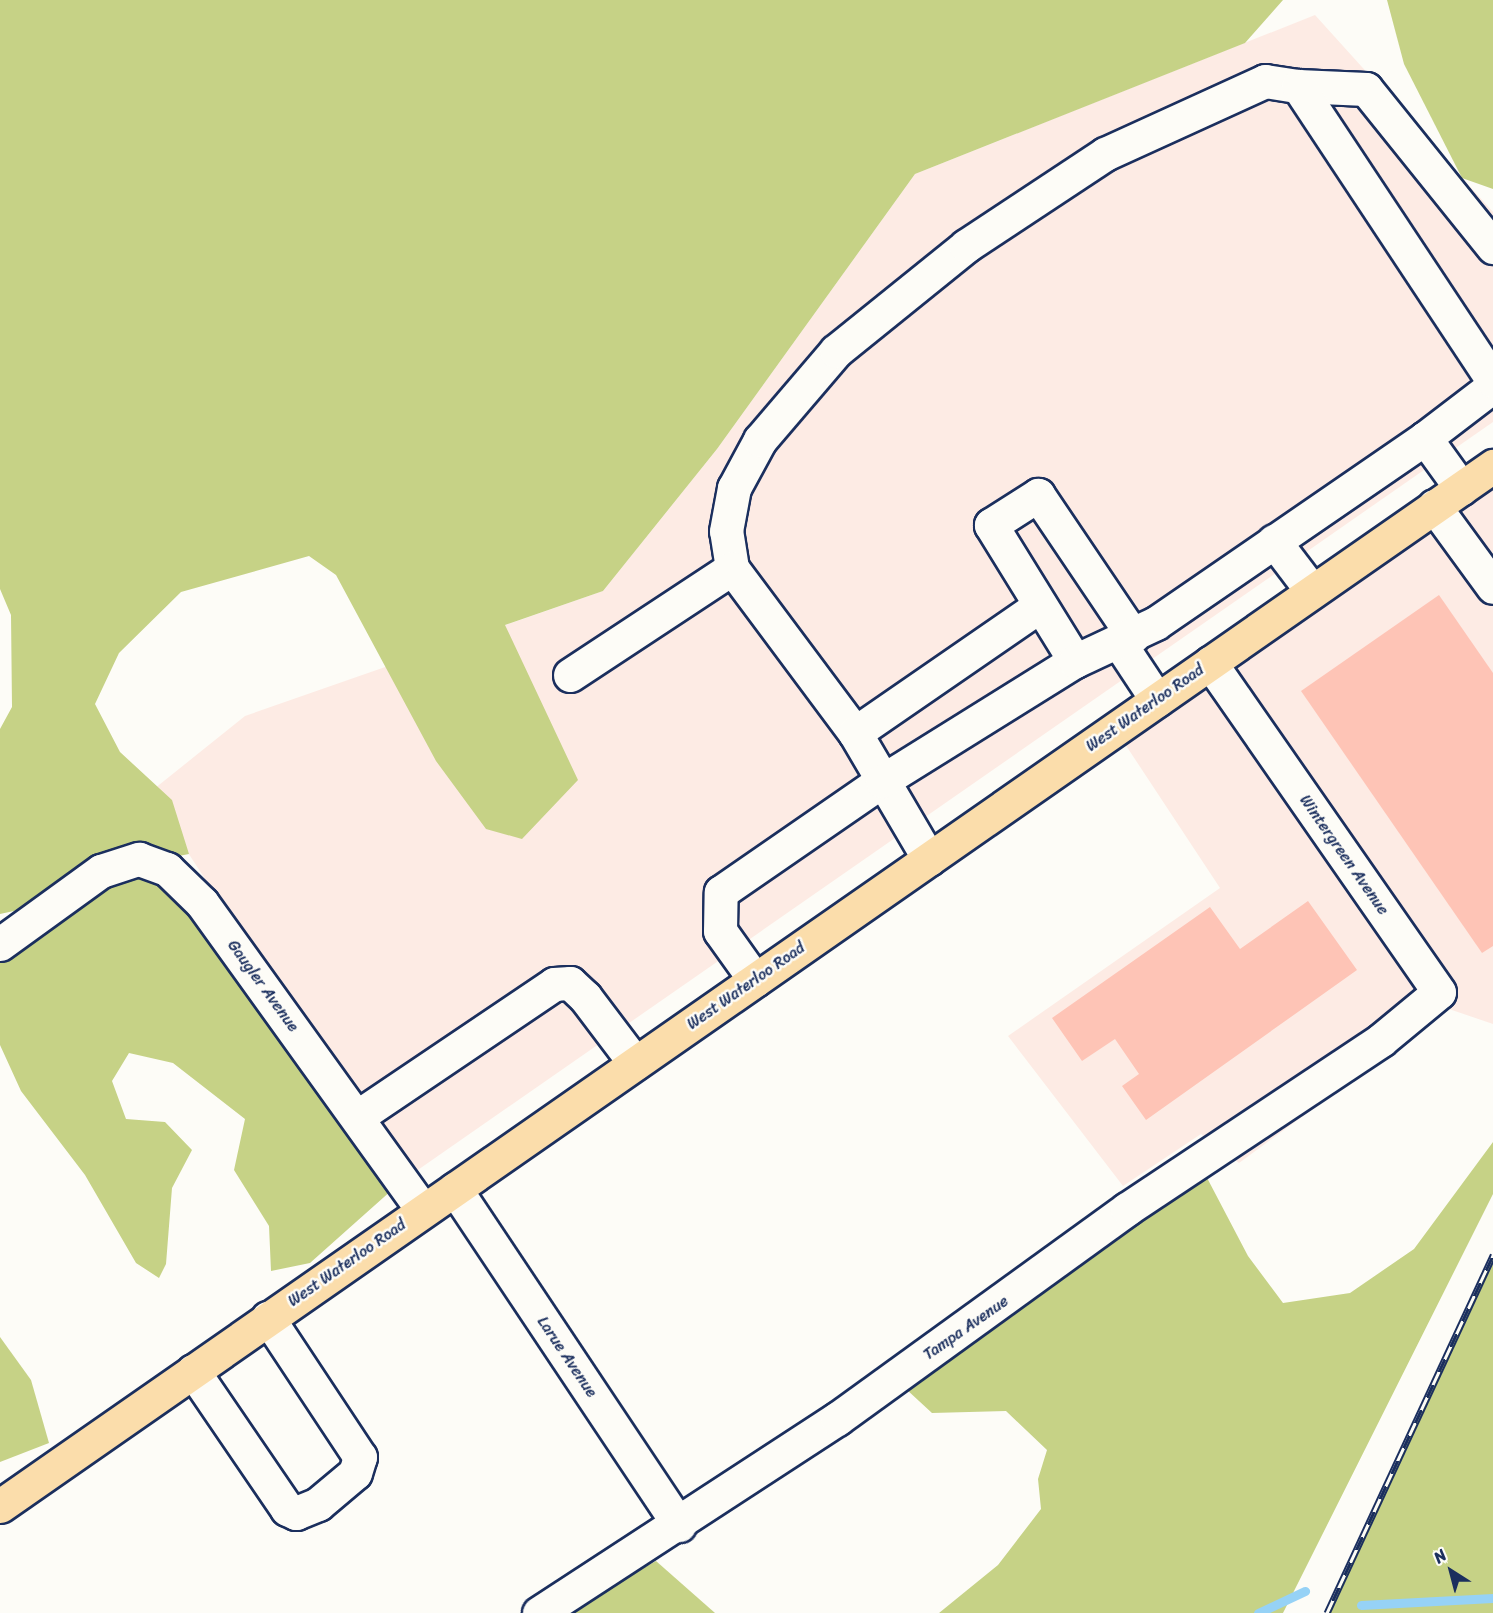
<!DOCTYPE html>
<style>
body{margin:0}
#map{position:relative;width:1493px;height:1613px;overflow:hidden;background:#fdfcf7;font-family:Sriracha,sans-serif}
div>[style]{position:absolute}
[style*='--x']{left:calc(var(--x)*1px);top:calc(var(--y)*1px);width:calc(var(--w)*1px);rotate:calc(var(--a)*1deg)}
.built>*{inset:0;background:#fdebe4}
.green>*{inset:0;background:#c6d286}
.stream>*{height:9px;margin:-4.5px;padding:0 4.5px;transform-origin:4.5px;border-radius:4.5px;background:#96d2f6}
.building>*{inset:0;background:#fec4b6}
.roads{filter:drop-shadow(2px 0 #1b2f5e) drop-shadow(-2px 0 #1b2f5e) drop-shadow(0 2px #1b2f5e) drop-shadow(0 -2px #1b2f5e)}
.minor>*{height:33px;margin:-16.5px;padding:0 16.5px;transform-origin:16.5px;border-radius:16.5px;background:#fdfcf7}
.major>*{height:33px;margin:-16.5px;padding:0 16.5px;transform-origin:16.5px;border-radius:16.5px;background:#fbddab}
.rail>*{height:7px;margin-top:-3.5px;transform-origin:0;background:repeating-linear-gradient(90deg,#fdfcf7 0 14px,#1b2f5e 0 28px);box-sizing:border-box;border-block:2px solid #1b2f5e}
span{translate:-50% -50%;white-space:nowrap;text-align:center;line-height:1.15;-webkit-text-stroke:5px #fdfcf7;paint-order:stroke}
.street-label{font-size:16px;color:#1b2f5e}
.north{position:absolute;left:1421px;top:1541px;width:60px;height:60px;-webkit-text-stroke:4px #fdfcf7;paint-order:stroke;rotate:324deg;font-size:16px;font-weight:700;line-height:24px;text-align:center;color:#1b2f5e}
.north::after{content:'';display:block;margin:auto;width:21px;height:27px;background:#1b2f5e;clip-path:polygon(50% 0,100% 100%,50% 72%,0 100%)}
</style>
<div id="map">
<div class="built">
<div style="clip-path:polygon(1315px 15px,1493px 212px,1493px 422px,402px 1181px,149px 793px,245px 716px,603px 591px,717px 449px,915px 174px)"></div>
<div style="clip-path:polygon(1493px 485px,1493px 1024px,1449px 1009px,1239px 1163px,1201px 1134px,1123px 1186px,1008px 1036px,1220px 888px,1123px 741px)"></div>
</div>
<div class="green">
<div style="clip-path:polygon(0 0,1283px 0,1245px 43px,915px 174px,717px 449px,603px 591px,505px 625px,578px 780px,522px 839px,486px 829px,436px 761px,336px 575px,309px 556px,181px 592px,119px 653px,95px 704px,120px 752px,172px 800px,189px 854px,153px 861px,402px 1181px,310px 1263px,271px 1271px,269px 1226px,234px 1170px,245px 1119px,173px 1063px,129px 1053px,112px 1081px,126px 1119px,165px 1122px,192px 1150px,172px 1188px,166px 1264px,159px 1278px,136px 1263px,85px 1175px,21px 1091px,0 1045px,0 950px,55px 902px,0 914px,0 729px,12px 707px,11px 615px,0 589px)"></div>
<div style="clip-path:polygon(1387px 0,1493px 0,1493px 189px,1462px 178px,1404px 64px)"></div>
<div style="clip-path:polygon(1493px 1142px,1493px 1194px,1283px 1613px,939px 1613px,998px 1565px,1041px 1509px,1038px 1479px,1047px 1450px,1006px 1411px,932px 1413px,906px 1389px,1205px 1174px,1248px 1256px,1283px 1303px,1350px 1293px,1414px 1249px)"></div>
<div style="clip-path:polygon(1493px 1255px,1493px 1613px,1327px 1613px)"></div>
<div style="clip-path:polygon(0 1337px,31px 1380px,49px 1443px,0 1462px)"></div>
<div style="clip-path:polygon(656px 1561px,715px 1613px,563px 1613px)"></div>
</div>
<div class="stream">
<div style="--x:1361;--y:1605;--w:132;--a:-3"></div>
<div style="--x:1258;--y:1613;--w:52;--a:-25.1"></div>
</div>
<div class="building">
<div style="clip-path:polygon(1439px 595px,1493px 673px,1493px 946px,1482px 953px,1301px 691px)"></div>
<div style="clip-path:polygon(1308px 901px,1357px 970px,1146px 1120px,1122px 1086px,1139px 1074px,1115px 1039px,1082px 1061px,1052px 1018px,1210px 907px,1240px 949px)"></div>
</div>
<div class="roads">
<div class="minor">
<div style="--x:1298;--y:86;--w:68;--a:2.5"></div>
<div style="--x:1366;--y:89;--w:203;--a:51.2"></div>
<div style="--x:1425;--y:438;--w:86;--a:-37.4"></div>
<div style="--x:1434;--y:506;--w:100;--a:53.9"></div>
<div style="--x:1274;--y:541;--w:63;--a:52.8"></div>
<div style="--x:732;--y:568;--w:37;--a:-99"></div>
<div style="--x:726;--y:531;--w:44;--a:-79.5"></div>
<div style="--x:734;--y:488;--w:55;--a:-61.6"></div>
<div style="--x:760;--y:440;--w:117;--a:-49.5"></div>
<div style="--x:836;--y:351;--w:167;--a:-38.9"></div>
<div style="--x:966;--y:246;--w:167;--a:-33.5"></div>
<div style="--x:1105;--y:154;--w:176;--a:-24.5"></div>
<div style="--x:1265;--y:81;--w:33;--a:9"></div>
<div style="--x:1298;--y:86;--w:354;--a:56.5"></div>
<div style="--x:1120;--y:644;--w:67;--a:56.5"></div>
<div style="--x:1075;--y:661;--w:160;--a:-121.7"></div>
<div style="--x:991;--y:525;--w:56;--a:-32.6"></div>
<div style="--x:1038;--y:495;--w:170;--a:56"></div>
<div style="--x:570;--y:675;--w:194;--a:-33.4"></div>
<div style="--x:732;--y:568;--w:206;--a:53.3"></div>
<div style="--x:929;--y:859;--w:146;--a:-120.4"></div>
<div style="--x:855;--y:733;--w:224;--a:-34.6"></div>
<div style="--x:0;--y:944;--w:125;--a:-35.9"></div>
<div style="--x:101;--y:871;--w:40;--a:-18"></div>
<div style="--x:139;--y:859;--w:30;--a:20"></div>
<div style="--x:167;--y:869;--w:49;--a:44.2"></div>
<div style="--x:202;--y:903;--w:378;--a:54.3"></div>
<div style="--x:755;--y:980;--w:60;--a:-125.5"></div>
<div style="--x:720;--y:931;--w:39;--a:-89"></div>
<div style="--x:721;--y:892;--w:196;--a:-34.6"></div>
<div style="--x:882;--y:781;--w:227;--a:-31.9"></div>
<div style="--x:1075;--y:661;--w:89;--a:-25.1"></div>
<div style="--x:1156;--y:623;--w:326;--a:-34.5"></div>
<div style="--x:1425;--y:438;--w:62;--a:54.2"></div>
<div style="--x:357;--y:1117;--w:238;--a:-34"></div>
<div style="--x:554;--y:984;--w:16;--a:-4"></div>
<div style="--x:570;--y:983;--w:21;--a:43"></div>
<div style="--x:585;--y:997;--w:83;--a:52.9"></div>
<div style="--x:455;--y:1189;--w:404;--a:56.3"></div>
<div style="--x:193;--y:1371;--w:167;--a:55.7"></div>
<div style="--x:287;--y:1509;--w:10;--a:24"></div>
<div style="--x:296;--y:1513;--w:24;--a:-22"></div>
<div style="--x:318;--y:1504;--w:48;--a:-40"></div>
<div style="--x:355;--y:1473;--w:17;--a:-73"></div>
<div style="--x:360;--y:1457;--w:167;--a:-123.5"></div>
<div style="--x:539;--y:1613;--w:356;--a:-33.1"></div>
<div style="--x:837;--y:1419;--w:358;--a:-35.9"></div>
<div style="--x:1127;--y:1209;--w:305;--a:-33.6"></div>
<div style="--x:1381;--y:1040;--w:75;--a:-39.6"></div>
<div style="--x:1439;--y:992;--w:401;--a:-124.8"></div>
</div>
<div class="major">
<div style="--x:0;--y:1506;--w:1820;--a:-34.86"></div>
</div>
</div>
<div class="rail">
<div style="--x:1327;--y:1613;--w:395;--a:-65.1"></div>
</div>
<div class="street-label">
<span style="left:1145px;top:708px;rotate:-35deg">West Waterloo Road</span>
<span style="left:1344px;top:855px;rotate:55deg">Wintergreen Avenue</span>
<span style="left:263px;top:986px;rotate:54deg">Gaugler Avenue</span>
<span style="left:746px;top:986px;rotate:-35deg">West Waterloo Road</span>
<span style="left:347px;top:1263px;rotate:-35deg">West Waterloo Road</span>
<span style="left:966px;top:1328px;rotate:-35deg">Tampa Avenue</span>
<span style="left:567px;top:1357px;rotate:56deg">Larue Avenue</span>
</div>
<div class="north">N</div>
</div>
